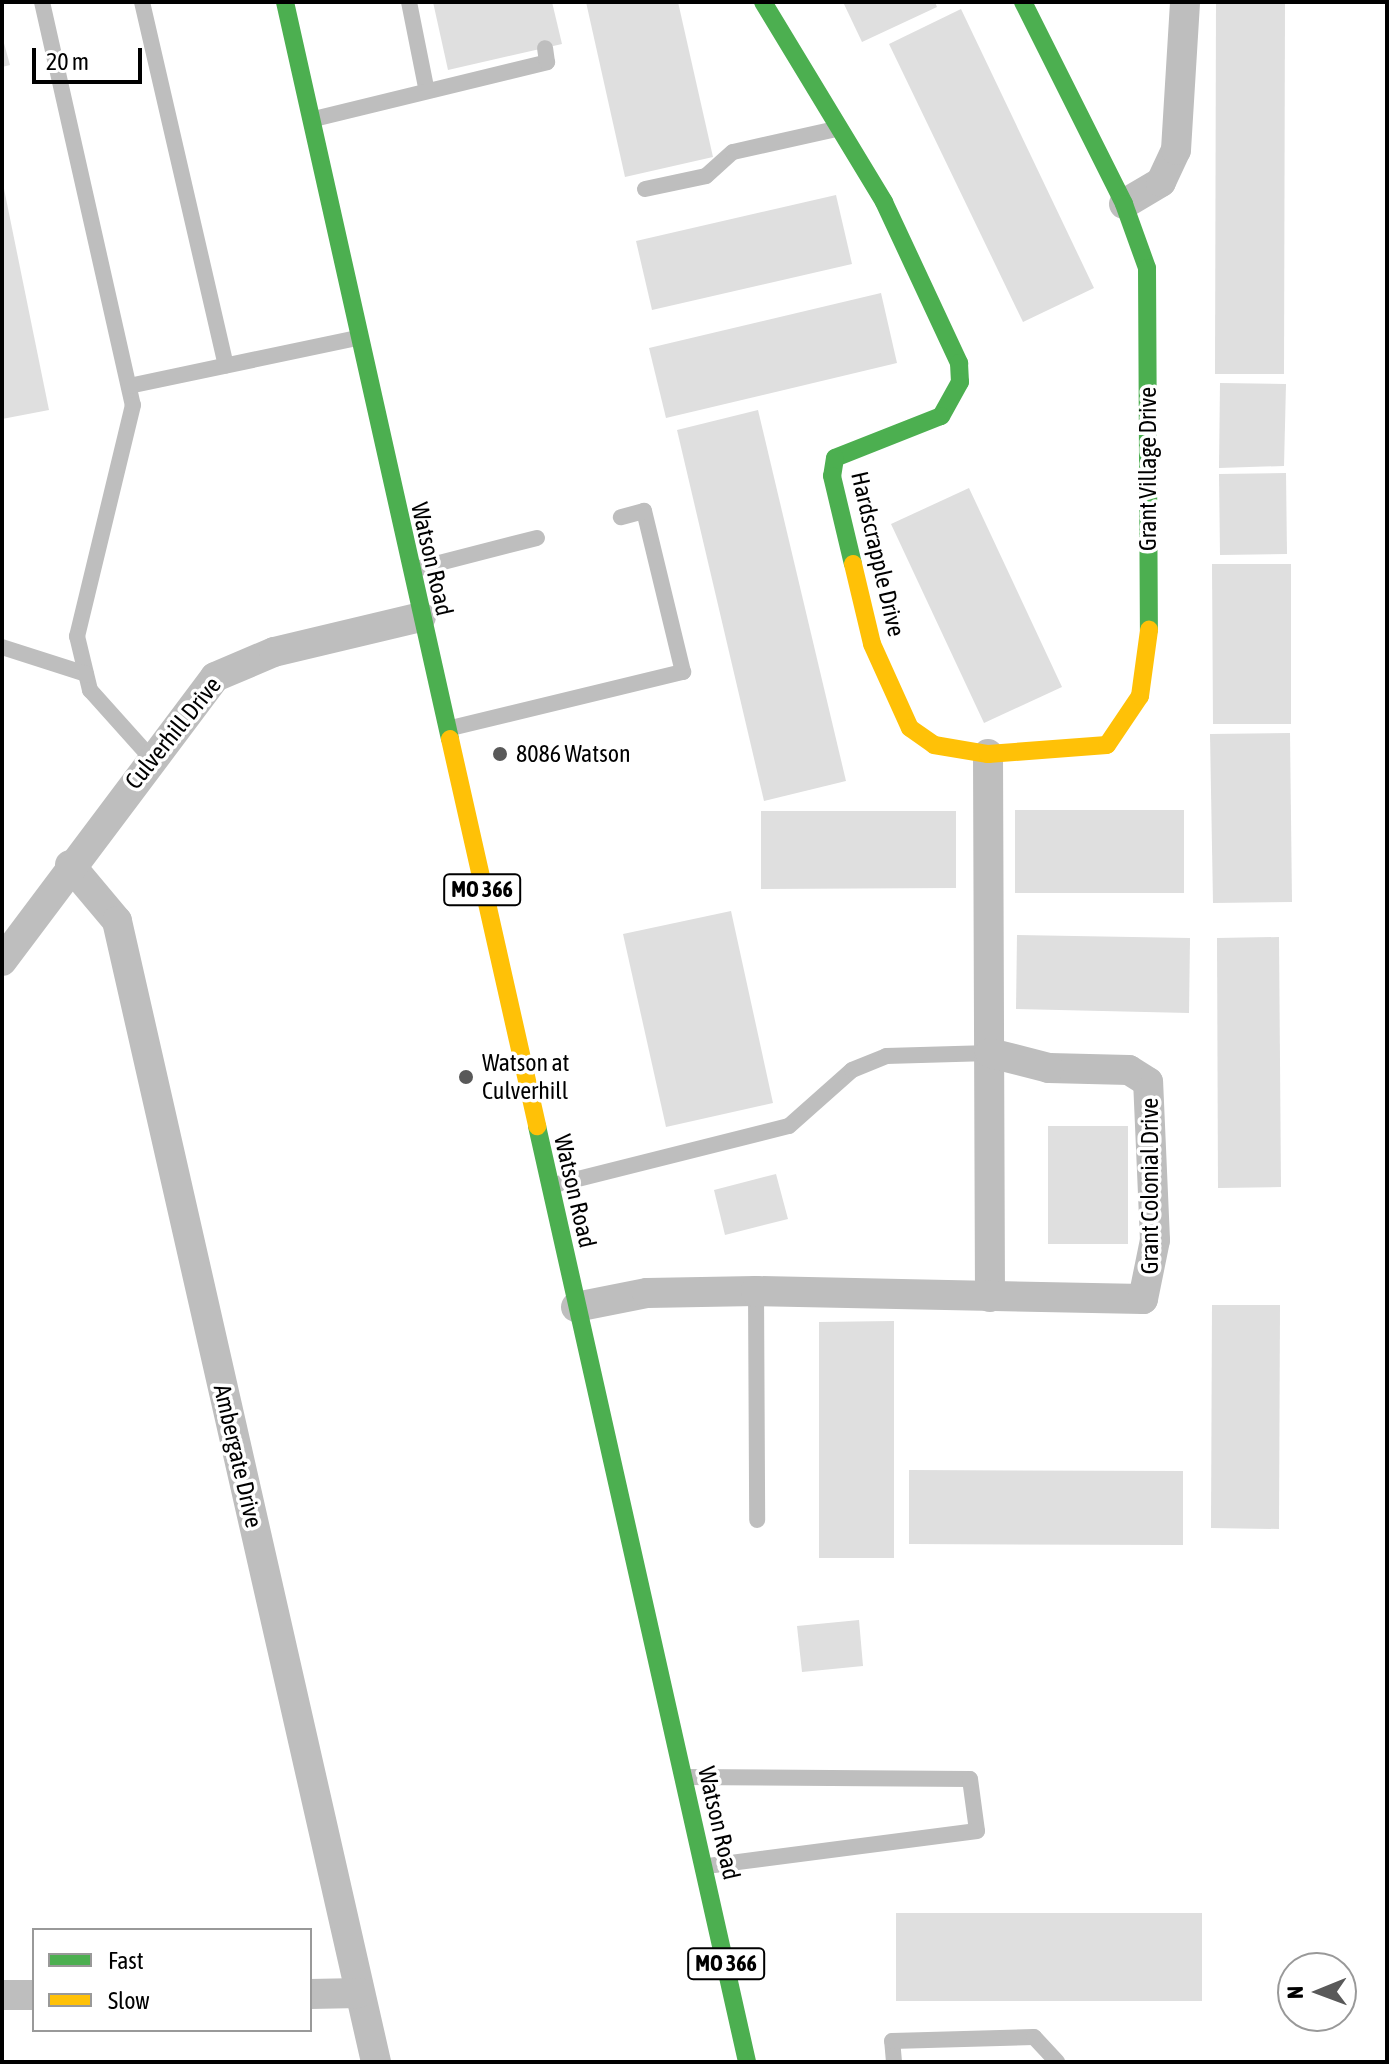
<!DOCTYPE html>
<style>
body{margin:0}
#map{position:relative;width:1389px;height:2064px;overflow:hidden;background:#fff;font-family:"Asap Condensed",sans-serif}
div>[style]{position:absolute}
[style*='--x']{left:calc(var(--x)*1px);top:calc(var(--y)*1px);width:calc(var(--w)*1px);rotate:calc(var(--a)*1deg)}
.building>*{inset:0;background:#dfdfdf}
.lane>*{height:16px;margin:-8px;padding:0 8px;transform-origin:8px;border-radius:8px;background:#bebebe}
.street>*{height:30px;margin:-15px;padding:0 15px;transform-origin:15px;border-radius:15px;background:#bebebe}
.fast>*{height:18px;margin:-9px;padding:0 9px;transform-origin:9px;border-radius:9px;background:#4caf50}
.slow>*{height:18px;margin:-9px;padding:0 9px;transform-origin:9px;border-radius:9px;background:#ffc107}
.dots>*{width:22px;height:22px;translate:-50% -50%;box-sizing:border-box;border:4px solid #fff;border-radius:50%}
span{translate:-50% -50%;white-space:nowrap;text-align:center;line-height:1.15;-webkit-text-stroke:7px #fff;paint-order:stroke}
.shield-label span{padding:2px 6px;background:#fff;border:2px solid;border-radius:6px;-webkit-text-stroke-width:0}
.shield-label{font-size:22px;color:#000;font-weight:700}
.street-label{font-size:24px;color:#000}
.poi-label{font-size:24px;color:#000}
.left{translate:0 -50%;text-align:left}
.frame{position:absolute;inset:0;border:4px solid #000;pointer-events:none}
.legend{position:absolute;left:32px;top:1928px;width:280px;height:104px;box-sizing:border-box;background:#fff;border:2px solid #999;margin:0;padding:10px 14px;list-style:none;font-size:24px;color:#000}
.legend li{display:flex;align-items:center;gap:16px;height:40px}
.legend b{width:40px;border:2px solid #999}
.north{position:absolute;left:1277px;top:1952px;width:80px;height:80px;box-sizing:border-box;background:#fff;border:2px solid #999;border-radius:50%;rotate:269deg;font-size:22px;font-weight:700;line-height:32px;text-align:center;color:#000}
.north::after{content:'';display:block;margin:auto;width:28px;height:36px;background:#595959;clip-path:polygon(50% 0,100% 100%,50% 72%,0 100%)}
.scale{position:absolute;left:32px;top:48px;width:110px;height:36px;box-sizing:border-box;border:4px solid #000;border-top:0;padding-left:10px;font-size:24px;line-height:28px;white-space:nowrap;color:#000;-webkit-text-stroke:6px #fff;paint-order:stroke}
</style>
<div id="map">
<div class="building">
<div style="clip-path:polygon(433px 2px,552px 2px,562px 44px,448px 70px)"></div>
<div style="clip-path:polygon(586px 2px,678px 2px,713px 157px,625px 177px)"></div>
<div style="clip-path:polygon(843px 2px,935px 2px,937px 7px,862px 42px)"></div>
<div style="clip-path:polygon(1216px 2px,1285px 2px,1284px 374px,1215px 374px)"></div>
<div style="clip-path:polygon(961px 9px,1094px 288px,1023px 322px,889px 44px)"></div>
<div style="clip-path:polygon(2px 36px,10px 65px,2px 67px)"></div>
<div style="clip-path:polygon(2px 179px,49px 410px,2px 419px)"></div>
<div style="clip-path:polygon(836px 195px,852px 264px,652px 310px,636px 241px)"></div>
<div style="clip-path:polygon(881px 293px,897px 363px,666px 418px,649px 348px)"></div>
<div style="clip-path:polygon(1220px 383px,1286px 384px,1284px 466px,1219px 468px)"></div>
<div style="clip-path:polygon(758px 410px,846px 781px,764px 801px,677px 430px)"></div>
<div style="clip-path:polygon(1286px 473px,1287px 554px,1220px 555px,1219px 474px)"></div>
<div style="clip-path:polygon(969px 488px,1062px 687px,984px 723px,891px 524px)"></div>
<div style="clip-path:polygon(1212px 564px,1291px 564px,1291px 724px,1213px 724px)"></div>
<div style="clip-path:polygon(1290px 733px,1292px 902px,1213px 903px,1210px 734px)"></div>
<div style="clip-path:polygon(1015px 810px,1184px 810px,1184px 893px,1015px 893px)"></div>
<div style="clip-path:polygon(761px 811px,956px 811px,956px 888px,761px 889px)"></div>
<div style="clip-path:polygon(731px 911px,773px 1103px,666px 1127px,623px 934px)"></div>
<div style="clip-path:polygon(1017px 935px,1190px 938px,1189px 1013px,1016px 1009px)"></div>
<div style="clip-path:polygon(1279px 937px,1281px 1187px,1218px 1188px,1217px 938px)"></div>
<div style="clip-path:polygon(1048px 1126px,1128px 1126px,1128px 1244px,1048px 1244px)"></div>
<div style="clip-path:polygon(776px 1174px,788px 1219px,725px 1235px,714px 1190px)"></div>
<div style="clip-path:polygon(1212px 1305px,1280px 1305px,1279px 1529px,1211px 1528px)"></div>
<div style="clip-path:polygon(894px 1321px,894px 1558px,819px 1558px,819px 1322px)"></div>
<div style="clip-path:polygon(909px 1470px,1183px 1471px,1183px 1545px,909px 1544px)"></div>
<div style="clip-path:polygon(859px 1620px,863px 1666px,802px 1672px,797px 1626px)"></div>
<div style="clip-path:polygon(896px 1913px,1202px 1913px,1202px 2001px,896px 2001px)"></div>
</div>
<div class="lane">
<div style="--x:42;--y:2;--w:413;--a:77.3"></div>
<div style="--x:133;--y:405;--w:238;--a:103.6"></div>
<div style="--x:77;--y:636;--w:56;--a:76.5"></div>
<div style="--x:90;--y:690;--w:93;--a:48.1"></div>
<div style="--x:142;--y:2;--w:373;--a:77"></div>
<div style="--x:409;--y:2;--w:87;--a:78.7"></div>
<div style="--x:314;--y:119;--w:240;--a:-13.7"></div>
<div style="--x:547;--y:62;--w:14;--a:-98"></div>
<div style="--x:645;--y:189;--w:62;--a:-12"></div>
<div style="--x:706;--y:176;--w:36;--a:-42"></div>
<div style="--x:733;--y:152;--w:106;--a:-12.6"></div>
<div style="--x:129;--y:386;--w:233;--a:-11.9"></div>
<div style="--x:412;--y:570;--w:129;--a:-14.4"></div>
<div style="--x:2;--y:647;--w:88;--a:17.8"></div>
<div style="--x:451;--y:728;--w:239;--a:-13.6"></div>
<div style="--x:683;--y:672;--w:166;--a:-103.6"></div>
<div style="--x:644;--y:511;--w:24;--a:165"></div>
<div style="--x:550;--y:1186;--w:246;--a:-14.1"></div>
<div style="--x:789;--y:1126;--w:84;--a:-41.6"></div>
<div style="--x:852;--y:1070;--w:37;--a:-22"></div>
<div style="--x:886;--y:1056;--w:104;--a:-1.7"></div>
<div style="--x:756;--y:1291;--w:229;--a:89.7"></div>
<div style="--x:683;--y:1777;--w:287;--a:0.4"></div>
<div style="--x:970;--y:1779;--w:52;--a:82.3"></div>
<div style="--x:977;--y:1831;--w:273;--a:172.6"></div>
<div style="--x:894;--y:2062;--w:21;--a:-95"></div>
<div style="--x:892;--y:2041;--w:142;--a:-1.6"></div>
<div style="--x:1034;--y:2037;--w:34;--a:47"></div>
</div>
<div class="street">
<div style="--x:1124;--y:204;--w:43;--a:-30.7"></div>
<div style="--x:1161;--y:182;--w:35;--a:-65"></div>
<div style="--x:1176;--y:150;--w:148;--a:-86.5"></div>
<div style="--x:988;--y:754;--w:543;--a:89.79"></div>
<div style="--x:70;--y:865;--w:73;--a:50"></div>
<div style="--x:117;--y:921;--w:1170;--a:77.21"></div>
<div style="--x:2;--y:961;--w:355;--a:-53.1"></div>
<div style="--x:215;--y:677;--w:64;--a:-23"></div>
<div style="--x:274;--y:652;--w:151;--a:-13.4"></div>
<div style="--x:576;--y:1307;--w:72;--a:-11.2"></div>
<div style="--x:647;--y:1293;--w:109;--a:-1.1"></div>
<div style="--x:756;--y:1291;--w:387;--a:1.2"></div>
<div style="--x:1143;--y:1299;--w:60;--a:-78.5"></div>
<div style="--x:1155;--y:1240;--w:158;--a:-92.5"></div>
<div style="--x:1148;--y:1082;--w:22;--a:-148"></div>
<div style="--x:1129;--y:1070;--w:80;--a:-178.6"></div>
<div style="--x:1049;--y:1068;--w:61;--a:-165.7"></div>
<div style="--x:310;--y:1994;--w:49;--a:-1.2"></div>
<div style="--x:2;--y:1995;--w:32;--a:0"></div>
</div>
<div class="fast">
<div style="--x:285;--y:2;--w:755;--a:77.38"></div>
<div style="--x:763;--y:2;--w:234;--a:58.8"></div>
<div style="--x:884;--y:202;--w:178;--a:65"></div>
<div style="--x:959;--y:363;--w:19;--a:87"></div>
<div style="--x:960;--y:382;--w:39;--a:119"></div>
<div style="--x:941;--y:416;--w:114;--a:158.4"></div>
<div style="--x:835;--y:458;--w:18;--a:99"></div>
<div style="--x:832;--y:476;--w:90;--a:76.6"></div>
<div style="--x:1023;--y:2;--w:226;--a:63.4"></div>
<div style="--x:1124;--y:204;--w:68;--a:70.2"></div>
<div style="--x:1147;--y:268;--w:362;--a:89.7"></div>
<div style="--x:537;--y:1126;--w:959;--a:77.35"></div>
</div>
<div class="slow">
<div style="--x:853;--y:564;--w:82;--a:76.6"></div>
<div style="--x:872;--y:644;--w:92;--a:65.7"></div>
<div style="--x:910;--y:728;--w:29;--a:35"></div>
<div style="--x:934;--y:745;--w:55;--a:9.5"></div>
<div style="--x:988;--y:754;--w:119;--a:-4.3"></div>
<div style="--x:1107;--y:745;--w:59;--a:-56"></div>
<div style="--x:1140;--y:696;--w:67;--a:-82.2"></div>
<div style="--x:450;--y:739;--w:397;--a:77.3"></div>
</div>
<div class="dots">
<div style="left:500px;top:754px;background:#595959"></div>
<div style="left:466px;top:1077px;background:#595959"></div>
</div>
<div class="shield-label">
<span style="left:482px;top:890px">MO 366</span>
<span style="left:726px;top:1964px">MO 366</span>
</div>
<div class="street-label">
<span style="left:1148px;top:469px;rotate:-90deg">Grant Village Drive</span>
<span style="left:878px;top:554px;rotate:77deg">Hardscrapple Drive</span>
<span style="left:432px;top:559px;rotate:77deg">Watson Road</span>
<span style="left:173px;top:733px;rotate:-51deg">Culverhill Drive</span>
<span style="left:1150px;top:1186px;rotate:-90deg">Grant Colonial Drive</span>
<span style="left:575px;top:1191px;rotate:77deg">Watson Road</span>
<span style="left:238px;top:1456px;rotate:77deg">Ambergate Drive</span>
<span style="left:719px;top:1823px;rotate:77deg">Watson Road</span>
</div>
<div class="poi-label">
<span class="left" style="left:516px;top:754px">8086 Watson</span>
<span class="left" style="left:482px;top:1077px">Watson at<br>Culverhill</span>
</div>
<div class="frame"></div>
<ul class="legend">
<li><b style="height:10px;background:#4caf50"></b>Fast</li>
<li><b style="height:10px;background:#ffc107"></b>Slow</li>
</ul>
<div class="north">N</div>
<div class="scale">20 m</div>
</div>
